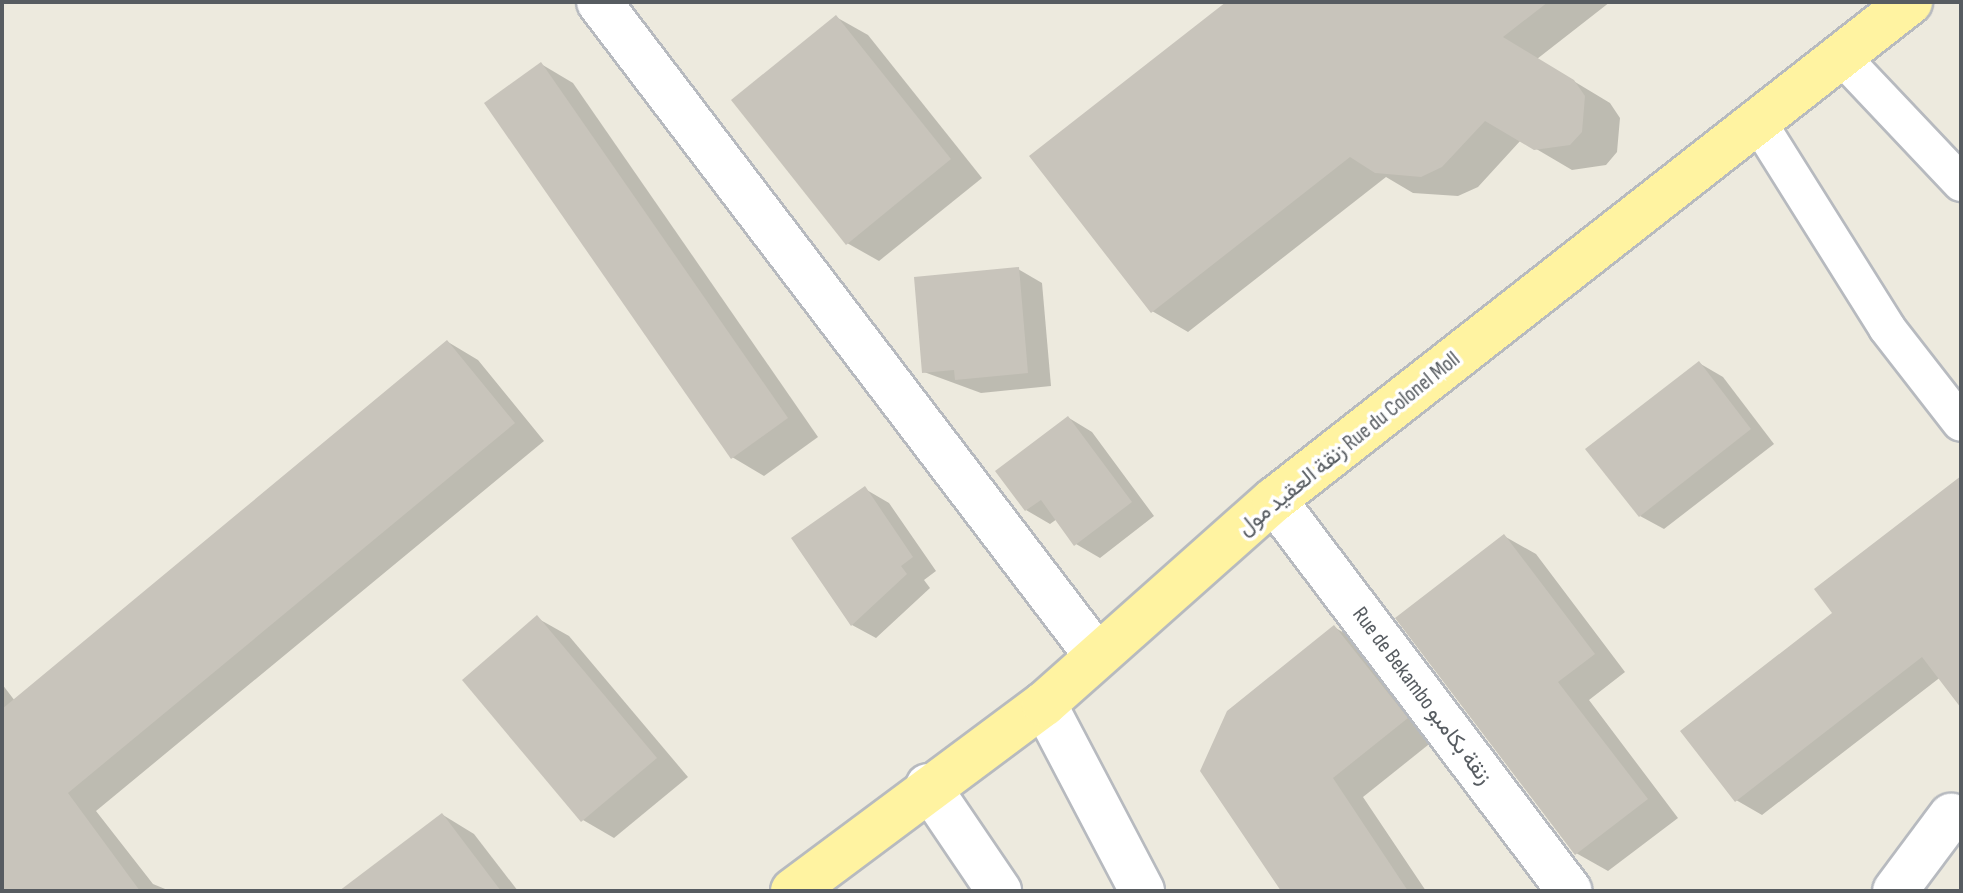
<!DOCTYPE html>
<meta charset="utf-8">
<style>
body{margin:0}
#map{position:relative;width:1963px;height:893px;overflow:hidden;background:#edeade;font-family:"Sofia Sans Condensed",Vazirmatn,sans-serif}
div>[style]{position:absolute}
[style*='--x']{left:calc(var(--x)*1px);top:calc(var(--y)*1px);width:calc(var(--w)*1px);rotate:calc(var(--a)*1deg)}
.shadow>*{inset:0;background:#0003}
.building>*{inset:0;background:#c8c4bb}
.roads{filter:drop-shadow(2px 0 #b7babf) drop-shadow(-2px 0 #b7babf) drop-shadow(0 2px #b7babf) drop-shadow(0 -2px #b7babf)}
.lane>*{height:36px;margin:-18px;padding:0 18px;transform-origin:18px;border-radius:18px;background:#fff}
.street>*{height:44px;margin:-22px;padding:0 22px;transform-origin:22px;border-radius:22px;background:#fff}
.secondary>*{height:44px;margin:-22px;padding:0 22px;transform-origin:22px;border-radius:22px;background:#fff}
.primary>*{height:44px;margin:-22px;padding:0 22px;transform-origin:22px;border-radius:22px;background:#fff3a1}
span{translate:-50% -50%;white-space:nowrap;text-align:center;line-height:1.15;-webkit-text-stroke:7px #fff;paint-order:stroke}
.street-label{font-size:22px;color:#575c61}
.frame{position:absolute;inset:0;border:4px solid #575c61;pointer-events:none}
</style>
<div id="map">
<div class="shadow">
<div style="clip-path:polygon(1229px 2px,1610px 2px,1537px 59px,1610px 103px,1620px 118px,1617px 152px,1606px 165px,1572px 170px,1521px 140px,1478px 187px,1458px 196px,1413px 193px,1386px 177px,1188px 332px,1152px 311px)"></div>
<div style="clip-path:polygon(836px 17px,868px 35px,982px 178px,879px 261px,847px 243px)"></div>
<div style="clip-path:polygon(541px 64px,573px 83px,818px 437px,764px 476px,732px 457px)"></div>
<div style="clip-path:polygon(1018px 269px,1042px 283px,1051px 386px,981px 393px,924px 372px)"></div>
<div style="clip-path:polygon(448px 342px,478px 360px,544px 441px,96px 811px,153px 884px,170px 891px,2px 891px,2px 684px,15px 701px)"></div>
<div style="clip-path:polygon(1699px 363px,1723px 377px,1774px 444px,1664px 529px,1640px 516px)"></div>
<div style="clip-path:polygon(1069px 418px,1092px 432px,1154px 516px,1100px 558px,1076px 544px,1057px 519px,1050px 524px,1026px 510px)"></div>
<div style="clip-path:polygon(1961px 477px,1961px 687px,1942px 676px,1762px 815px,1736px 800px,1835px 613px)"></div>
<div style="clip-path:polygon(865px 489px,889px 503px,936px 571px,924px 580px,930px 588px,876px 638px,852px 625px)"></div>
<div style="clip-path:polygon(1504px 536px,1536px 554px,1625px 672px,1589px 700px,1678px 818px,1608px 871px,1576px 853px)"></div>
<div style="clip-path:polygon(537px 618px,569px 636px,688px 777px,614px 838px,583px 820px)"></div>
<div style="clip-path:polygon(1334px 627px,1366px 646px,1438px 737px,1363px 797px,1426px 891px,1284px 891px)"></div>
<div style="clip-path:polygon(443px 815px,474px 834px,518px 891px,343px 891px)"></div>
</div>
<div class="building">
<div style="clip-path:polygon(1226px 2px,1548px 2px,1503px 37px,1574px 80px,1585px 96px,1582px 132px,1570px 145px,1534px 150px,1485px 121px,1442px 167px,1421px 177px,1375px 173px,1350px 157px,1151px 313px,1029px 156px)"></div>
<div style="clip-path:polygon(836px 15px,951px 159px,846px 245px,731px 100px)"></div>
<div style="clip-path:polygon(541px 62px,788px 418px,731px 459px,484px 103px)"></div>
<div style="clip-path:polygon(1019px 267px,1028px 373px,955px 380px,954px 370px,922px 373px,914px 277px)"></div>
<div style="clip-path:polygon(447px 340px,515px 423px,68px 793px,140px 891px,2px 891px,2px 709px)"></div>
<div style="clip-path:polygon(1699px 361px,1751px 429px,1639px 517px,1585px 449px)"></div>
<div style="clip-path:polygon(1068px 416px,1132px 502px,1074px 546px,1041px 500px,1025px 511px,995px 471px)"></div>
<div style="clip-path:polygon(1961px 476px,1961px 708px,1922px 657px,1735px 802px,1680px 731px,1832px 613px,1814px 589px)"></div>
<div style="clip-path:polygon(865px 486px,913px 557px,901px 566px,907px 574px,851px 626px,791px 538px)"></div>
<div style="clip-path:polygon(1504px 534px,1595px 654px,1558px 682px,1648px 799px,1575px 855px,1395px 618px)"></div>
<div style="clip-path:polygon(537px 615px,657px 758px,581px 822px,462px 680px)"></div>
<div style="clip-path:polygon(1334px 625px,1408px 718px,1333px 778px,1408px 891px,1281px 891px,1200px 771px,1227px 711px)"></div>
<div style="clip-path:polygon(442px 813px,501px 891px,339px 891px)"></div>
</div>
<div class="roads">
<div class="lane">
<div style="--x:1841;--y:56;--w:175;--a:46.6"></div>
<div style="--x:1758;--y:122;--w:243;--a:57.9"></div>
<div style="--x:1887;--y:328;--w:120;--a:52.1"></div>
</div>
<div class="street">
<div style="--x:599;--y:2;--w:822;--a:52.71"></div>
<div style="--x:1274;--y:500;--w:490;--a:52.9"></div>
<div style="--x:1895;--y:891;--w:94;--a:-53.3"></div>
</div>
<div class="secondary">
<div style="--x:1044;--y:704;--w:211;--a:62.3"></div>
<div style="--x:928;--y:786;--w:127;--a:55.9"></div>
</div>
<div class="primary">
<div style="--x:793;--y:891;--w:313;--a:-36.7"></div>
<div style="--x:1044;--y:704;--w:307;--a:-41.6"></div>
<div style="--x:1274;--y:500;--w:808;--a:-38.06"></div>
</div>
</div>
<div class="street-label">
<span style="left:1349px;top:444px;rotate:-39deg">زنقة العقيد مول Rue du Colonel Moll</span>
<span style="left:1422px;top:696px;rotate:53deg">Rue de Bekambo زنقة بكامبو</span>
</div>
<div class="frame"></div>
</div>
